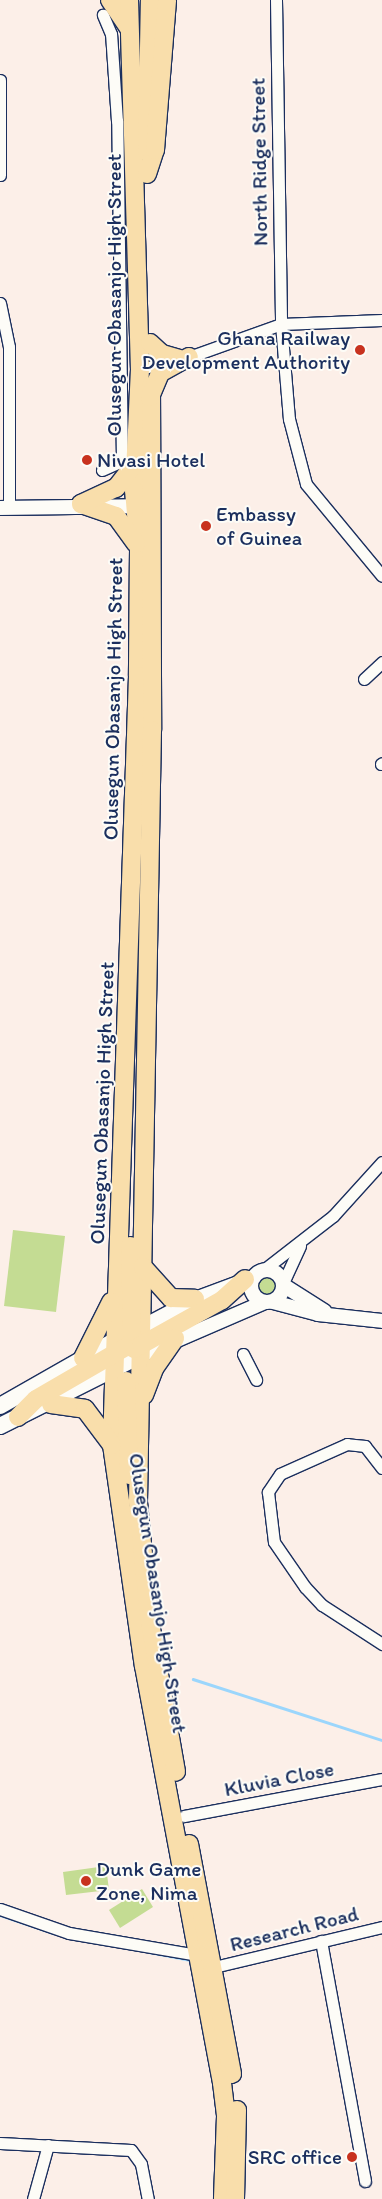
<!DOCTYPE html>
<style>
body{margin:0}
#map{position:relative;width:382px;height:2199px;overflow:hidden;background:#fcefe8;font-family:Itim,sans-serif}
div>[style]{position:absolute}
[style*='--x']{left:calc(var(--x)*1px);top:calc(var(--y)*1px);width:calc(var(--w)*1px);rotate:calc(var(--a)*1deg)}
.green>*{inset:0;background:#c4dc93}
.round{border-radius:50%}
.stream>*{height:2.5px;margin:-1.25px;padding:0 1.25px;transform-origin:1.25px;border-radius:1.25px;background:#9bd6fc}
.roads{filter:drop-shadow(1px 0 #1b2f5e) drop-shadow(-1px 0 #1b2f5e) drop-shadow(0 1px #1b2f5e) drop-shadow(0 -1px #1b2f5e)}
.minor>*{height:11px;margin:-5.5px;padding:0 5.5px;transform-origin:5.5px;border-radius:5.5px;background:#fdfcf7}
.tertiary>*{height:14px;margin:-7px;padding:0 7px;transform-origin:7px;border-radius:7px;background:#fdfcf7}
.tertiary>.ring{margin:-7px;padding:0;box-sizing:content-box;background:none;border:14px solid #fdfcf7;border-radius:50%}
.secondary>*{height:16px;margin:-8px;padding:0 8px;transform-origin:8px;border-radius:8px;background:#fdfcf7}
.primary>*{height:18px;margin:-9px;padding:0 9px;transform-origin:9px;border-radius:9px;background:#f9deab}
.dots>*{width:14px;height:14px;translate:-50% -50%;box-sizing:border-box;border:2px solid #fdfcf7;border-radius:50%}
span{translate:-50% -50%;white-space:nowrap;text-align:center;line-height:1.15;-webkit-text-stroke:4px #fdfcf7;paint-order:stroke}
.street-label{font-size:21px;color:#1b2f5e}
.poi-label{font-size:21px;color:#1b2f5e}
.right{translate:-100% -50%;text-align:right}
.left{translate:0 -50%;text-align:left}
</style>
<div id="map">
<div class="green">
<div style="clip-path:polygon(13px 1230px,65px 1236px,56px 1312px,4px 1306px)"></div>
<div class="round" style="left:255px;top:1274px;width:24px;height:24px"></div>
<div style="clip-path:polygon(106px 1866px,109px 1890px,66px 1895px,63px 1872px)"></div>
<div style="clip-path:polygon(142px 1889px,153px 1907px,120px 1928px,109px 1910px)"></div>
</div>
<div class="stream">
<div style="--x:193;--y:1679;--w:199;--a:17.9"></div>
<div style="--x:0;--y:1915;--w:56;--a:18.8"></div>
<div style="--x:149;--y:1952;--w:42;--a:11"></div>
</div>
<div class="roads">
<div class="minor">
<div style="--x:276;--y:0;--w:324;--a:89.1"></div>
<div style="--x:281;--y:324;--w:95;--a:85.2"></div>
<div style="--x:289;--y:419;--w:67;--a:75.3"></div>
<div style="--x:306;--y:484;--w:119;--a:50.4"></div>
<div style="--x:0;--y:80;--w:95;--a:90"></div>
<div style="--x:0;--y:303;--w:45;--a:78.4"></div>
<div style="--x:9;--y:347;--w:161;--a:90"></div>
<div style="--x:140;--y:369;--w:50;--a:-13.8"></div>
<div style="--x:189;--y:357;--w:98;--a:-19.7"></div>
<div style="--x:281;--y:324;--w:101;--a:-2.3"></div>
<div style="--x:102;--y:470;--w:22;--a:-24"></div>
<div style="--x:122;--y:461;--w:340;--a:-90.8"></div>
<div style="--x:117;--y:121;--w:87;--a:-93.9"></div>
<div style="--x:111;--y:34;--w:21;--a:-113"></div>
<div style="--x:364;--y:679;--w:25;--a:-43"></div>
<div style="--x:381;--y:764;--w:1;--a:-45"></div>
<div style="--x:262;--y:1271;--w:90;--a:-37.8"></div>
<div style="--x:333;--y:1216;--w:73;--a:-47.8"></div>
<div style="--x:283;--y:1283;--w:41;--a:-65.3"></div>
<div style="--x:243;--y:1354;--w:29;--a:63"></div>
<div style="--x:382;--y:1468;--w:28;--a:-128"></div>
<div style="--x:365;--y:1446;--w:18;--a:-174"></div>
<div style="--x:347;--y:1444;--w:73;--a:155.9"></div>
<div style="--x:280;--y:1474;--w:22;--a:124"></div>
<div style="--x:268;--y:1492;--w:50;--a:83.2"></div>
<div style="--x:274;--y:1542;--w:55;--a:55.4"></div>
<div style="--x:305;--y:1587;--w:25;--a:47"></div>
<div style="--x:322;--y:1605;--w:72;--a:33"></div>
<div style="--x:184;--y:1816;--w:201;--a:-10.6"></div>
<div style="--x:0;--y:1909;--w:73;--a:19.2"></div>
<div style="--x:69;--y:1933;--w:131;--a:9.7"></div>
<div style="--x:321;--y:1941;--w:244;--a:79.6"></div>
<div style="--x:214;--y:1967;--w:173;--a:-13.4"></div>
<div style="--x:0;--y:2143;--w:131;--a:3.1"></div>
<div style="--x:131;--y:2150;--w:17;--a:54"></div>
<div style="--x:141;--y:2164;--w:36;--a:79"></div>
<div style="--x:33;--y:2199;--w:56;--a:-74.5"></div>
</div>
<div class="tertiary">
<div style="--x:0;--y:508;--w:145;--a:-0.8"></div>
<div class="ring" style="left:251px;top:1270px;width:18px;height:18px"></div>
<div style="--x:283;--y:1285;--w:49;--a:32.4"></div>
<div style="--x:273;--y:1302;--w:47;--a:14.9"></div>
<div style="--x:318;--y:1314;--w:64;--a:6.2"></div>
<div style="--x:142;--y:1327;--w:60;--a:-27.8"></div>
<div style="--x:195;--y:1299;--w:63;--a:-20.4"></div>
<div style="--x:140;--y:1356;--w:136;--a:-23.4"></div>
</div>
<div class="secondary">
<div style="--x:0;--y:1406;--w:145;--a:-29.7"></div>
<div style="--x:0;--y:1426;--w:157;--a:-26.6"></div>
</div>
<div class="primary">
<div style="--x:110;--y:0;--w:34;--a:56"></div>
<div style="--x:129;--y:0;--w:369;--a:88.3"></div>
<div style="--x:140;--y:369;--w:121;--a:92.8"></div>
<div style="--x:134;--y:490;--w:59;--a:85.2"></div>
<div style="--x:139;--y:549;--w:127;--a:90.5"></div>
<div style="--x:138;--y:676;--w:769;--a:91.94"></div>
<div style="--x:112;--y:1445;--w:223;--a:81.8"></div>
<div style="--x:144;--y:1666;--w:424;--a:79.4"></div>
<div style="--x:222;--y:2083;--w:33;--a:83"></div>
<div style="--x:226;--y:2116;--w:83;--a:92.1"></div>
<div style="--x:147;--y:152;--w:152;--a:-88.9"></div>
<div style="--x:147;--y:174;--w:25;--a:-72"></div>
<div style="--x:155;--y:150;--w:150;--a:-85.4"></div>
<div style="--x:150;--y:343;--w:16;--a:43"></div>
<div style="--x:162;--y:354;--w:18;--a:16"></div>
<div style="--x:151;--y:386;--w:344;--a:89.8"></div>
<div style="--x:152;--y:730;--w:772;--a:91.04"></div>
<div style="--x:138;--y:1502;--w:116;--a:84.5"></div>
<div style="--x:149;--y:1617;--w:157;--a:80.1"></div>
<div style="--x:150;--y:397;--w:26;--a:-67"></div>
<div style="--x:160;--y:373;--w:33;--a:-29"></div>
<div style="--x:81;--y:504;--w:37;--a:19"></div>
<div style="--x:116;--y:516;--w:34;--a:54"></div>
<div style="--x:81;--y:504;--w:38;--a:-25"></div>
<div style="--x:116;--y:488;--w:33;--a:-52"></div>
<div style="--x:130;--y:1246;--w:91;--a:88.7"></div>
<div style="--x:143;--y:1267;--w:42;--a:47.9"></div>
<div style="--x:171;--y:1298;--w:24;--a:2"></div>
<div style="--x:134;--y:1349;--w:101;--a:-29.1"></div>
<div style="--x:222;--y:1300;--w:31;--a:-42"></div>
<div style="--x:83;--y:1358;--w:63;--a:-63.4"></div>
<div style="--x:126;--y:1381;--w:94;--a:88.2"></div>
<div style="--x:144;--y:1395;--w:30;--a:-69"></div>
<div style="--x:155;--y:1367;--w:35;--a:-55"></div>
<div style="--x:51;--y:1404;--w:34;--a:8"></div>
<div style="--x:85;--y:1409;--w:45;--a:53.1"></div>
<div style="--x:18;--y:1417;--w:25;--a:-45"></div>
<div style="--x:36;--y:1399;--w:102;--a:-30.1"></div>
<div style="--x:189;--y:1844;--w:234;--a:79.4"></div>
<div style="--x:235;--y:2199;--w:89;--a:-88.7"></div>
</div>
</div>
<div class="dots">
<div style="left:360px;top:350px;background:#c8321e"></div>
<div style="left:87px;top:460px;background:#c8321e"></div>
<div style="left:206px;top:526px;background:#c8321e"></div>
<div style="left:86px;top:1881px;background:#c8321e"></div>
<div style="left:352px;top:2157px;background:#c8321e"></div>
</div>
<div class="street-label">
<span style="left:259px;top:162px;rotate:-91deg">North Ridge Street</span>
<span style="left:114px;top:295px;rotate:-90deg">Olusegun Obasanjo High Street</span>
<span style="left:113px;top:699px;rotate:-89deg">Olusegun Obasanjo High Street</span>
<span style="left:102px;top:1103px;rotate:-88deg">Olusegun Obasanjo High Street</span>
<span style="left:158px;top:1593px;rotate:81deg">Olusegun Obasanjo High Street</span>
<span style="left:279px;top:1779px;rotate:-11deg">Kluvia Close</span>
<span style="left:294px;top:1929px;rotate:-14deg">Research Road</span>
</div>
<div class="poi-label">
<span class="right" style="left:350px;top:350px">Ghana Railway<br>Development Authority</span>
<span class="left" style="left:97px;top:460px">Nivasi Hotel</span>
<span class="left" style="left:216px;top:526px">Embassy<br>of Guinea</span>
<span class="left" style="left:96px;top:1881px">Dunk Game<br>Zone, Nima</span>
<span class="right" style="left:342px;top:2157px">SRC office</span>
</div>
</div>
